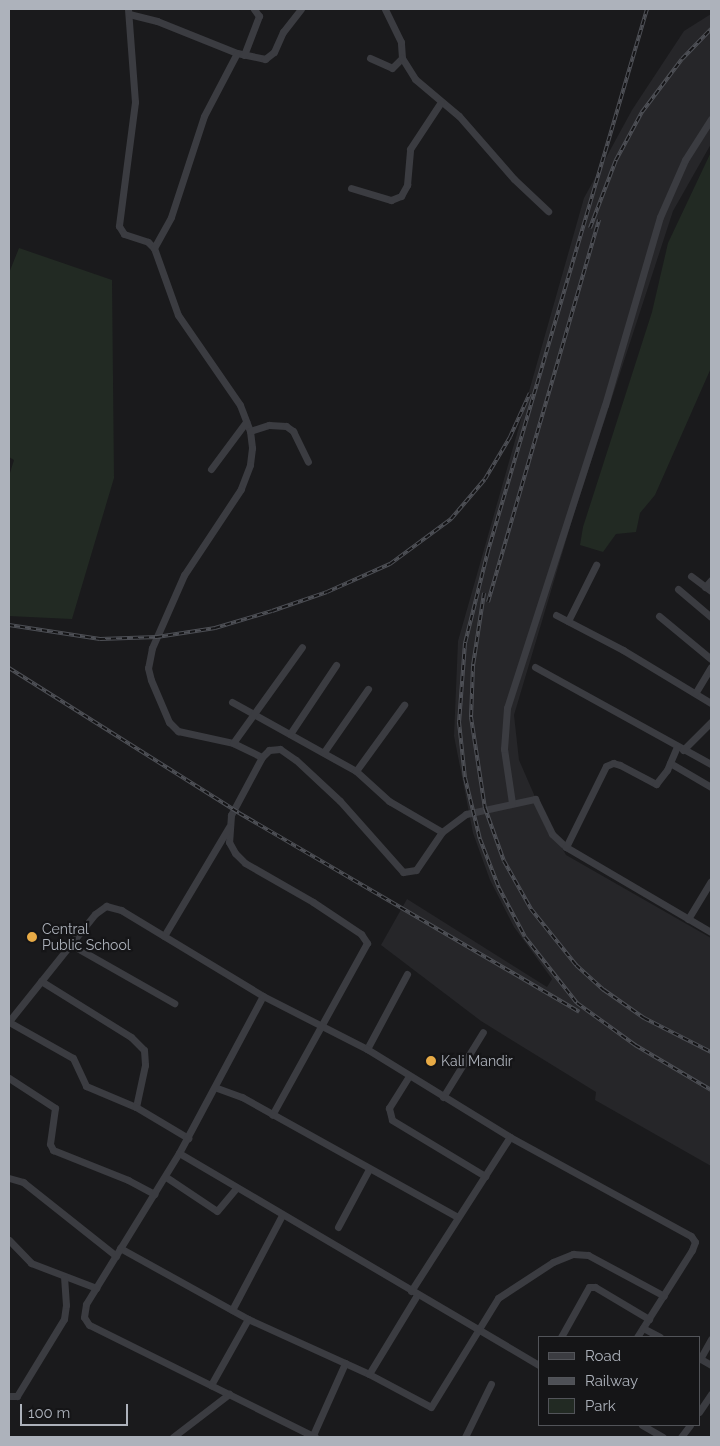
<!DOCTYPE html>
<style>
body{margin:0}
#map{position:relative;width:720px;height:1446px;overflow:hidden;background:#1a1a1c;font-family:Raleway,sans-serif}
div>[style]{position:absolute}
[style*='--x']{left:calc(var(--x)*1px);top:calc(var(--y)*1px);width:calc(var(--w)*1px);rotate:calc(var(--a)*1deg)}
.built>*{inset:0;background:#262629}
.green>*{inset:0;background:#222a23}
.street>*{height:7px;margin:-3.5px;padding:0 3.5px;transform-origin:3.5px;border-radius:3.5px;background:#3b3c41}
.rail>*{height:4px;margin-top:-2px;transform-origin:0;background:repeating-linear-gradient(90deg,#151517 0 5.5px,#4e5056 0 11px);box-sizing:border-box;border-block:1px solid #4e5056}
.dots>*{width:14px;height:14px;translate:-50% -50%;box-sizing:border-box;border:2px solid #151517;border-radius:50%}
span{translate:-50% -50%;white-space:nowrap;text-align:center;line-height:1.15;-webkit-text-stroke:4.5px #151517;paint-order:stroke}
.poi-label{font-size:14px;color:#adb2bb}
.left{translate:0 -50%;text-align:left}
.frame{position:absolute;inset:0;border:10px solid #adb2bb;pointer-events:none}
.legend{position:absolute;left:538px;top:1336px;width:162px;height:90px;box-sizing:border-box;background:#151517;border:1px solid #525459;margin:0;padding:6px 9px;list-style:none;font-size:15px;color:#adb2bb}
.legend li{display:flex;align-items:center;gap:10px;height:25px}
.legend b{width:25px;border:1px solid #525459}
.scale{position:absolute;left:20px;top:1404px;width:108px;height:22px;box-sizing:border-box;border:2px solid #adb2bb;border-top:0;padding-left:6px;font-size:15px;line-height:18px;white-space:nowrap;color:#adb2bb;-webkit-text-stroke:4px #151517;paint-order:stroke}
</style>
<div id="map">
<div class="built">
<div style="clip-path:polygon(711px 14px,711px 144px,673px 211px,573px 517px,514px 715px,519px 760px,539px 806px,566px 855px,711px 938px,711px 1166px,595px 1100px,596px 1092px,481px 1021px,381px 945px,407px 899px,547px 987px,552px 979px,514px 927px,490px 880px,473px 833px,454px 736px,458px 641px,584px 198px,632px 110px,684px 31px)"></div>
</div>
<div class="green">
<div style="clip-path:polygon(711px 152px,711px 368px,655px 495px,640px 513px,636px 532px,616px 534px,603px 552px,580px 545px,583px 527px,652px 312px,668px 243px)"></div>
<div style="clip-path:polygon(19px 248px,112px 280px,114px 478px,72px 619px,9px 616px,9px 476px,14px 460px,9px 457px,9px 273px)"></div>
</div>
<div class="street">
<div style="--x:128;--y:9;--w:93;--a:85.7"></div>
<div style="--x:135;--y:102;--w:125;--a:97.4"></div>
<div style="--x:119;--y:226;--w:9;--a:58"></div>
<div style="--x:124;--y:234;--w:25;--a:18"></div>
<div style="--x:148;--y:242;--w:8;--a:45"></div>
<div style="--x:154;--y:248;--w:71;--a:70.3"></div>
<div style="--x:178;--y:315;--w:109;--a:55.4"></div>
<div style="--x:240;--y:405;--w:28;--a:69"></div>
<div style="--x:250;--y:431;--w:17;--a:83"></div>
<div style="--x:252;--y:448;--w:17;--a:97"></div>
<div style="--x:250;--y:465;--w:26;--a:111"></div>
<div style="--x:241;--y:489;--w:103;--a:123.5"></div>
<div style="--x:184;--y:575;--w:80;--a:113.7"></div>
<div style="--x:152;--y:648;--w:20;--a:101"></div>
<div style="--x:148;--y:668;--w:12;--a:76"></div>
<div style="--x:151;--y:680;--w:46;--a:66.8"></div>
<div style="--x:169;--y:722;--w:13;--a:45"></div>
<div style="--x:178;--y:731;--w:56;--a:12.3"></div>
<div style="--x:233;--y:743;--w:32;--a:26"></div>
<div style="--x:262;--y:757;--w:66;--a:118.1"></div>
<div style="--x:231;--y:815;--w:27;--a:94"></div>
<div style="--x:229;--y:842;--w:13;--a:61"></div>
<div style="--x:235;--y:853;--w:14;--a:45"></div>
<div style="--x:245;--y:863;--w:78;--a:29.8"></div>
<div style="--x:313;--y:902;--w:58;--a:33.7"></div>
<div style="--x:361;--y:934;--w:11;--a:56"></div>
<div style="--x:367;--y:943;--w:196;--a:118.9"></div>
<div style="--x:129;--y:14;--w:29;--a:14"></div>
<div style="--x:157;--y:21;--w:86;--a:21.8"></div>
<div style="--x:237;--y:53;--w:29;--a:12"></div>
<div style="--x:265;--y:59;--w:11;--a:-38"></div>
<div style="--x:274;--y:52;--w:22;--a:-66"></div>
<div style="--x:283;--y:32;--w:29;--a:-52"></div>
<div style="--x:244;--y:55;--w:42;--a:-69"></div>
<div style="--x:259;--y:16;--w:9;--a:-126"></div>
<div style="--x:370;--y:58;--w:24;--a:24"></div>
<div style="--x:392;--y:68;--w:14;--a:-45"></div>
<div style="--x:402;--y:58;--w:16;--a:-94"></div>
<div style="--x:401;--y:42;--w:37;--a:-116"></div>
<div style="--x:402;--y:58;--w:25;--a:58"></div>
<div style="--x:415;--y:79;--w:57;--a:40.1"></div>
<div style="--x:459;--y:116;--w:84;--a:48.9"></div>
<div style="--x:514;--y:179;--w:47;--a:43.3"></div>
<div style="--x:351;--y:188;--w:42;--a:16.7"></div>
<div style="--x:391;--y:200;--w:11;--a:-22"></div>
<div style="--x:401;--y:196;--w:13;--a:-61"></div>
<div style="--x:407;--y:185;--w:36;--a:-85"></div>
<div style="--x:410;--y:149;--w:56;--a:-56.6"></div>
<div style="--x:154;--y:248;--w:35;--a:-61"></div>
<div style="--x:171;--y:217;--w:106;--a:-71.9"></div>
<div style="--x:204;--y:116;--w:71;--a:-62.4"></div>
<div style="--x:250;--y:431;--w:20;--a:-18"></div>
<div style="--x:269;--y:425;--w:17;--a:3"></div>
<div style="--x:286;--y:426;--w:9;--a:36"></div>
<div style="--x:293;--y:431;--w:34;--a:64"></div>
<div style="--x:211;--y:469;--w:59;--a:-53.3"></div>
<div style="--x:691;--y:576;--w:25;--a:37"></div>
<div style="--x:705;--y:587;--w:9;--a:-49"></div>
<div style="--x:678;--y:589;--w:43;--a:40.3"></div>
<div style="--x:556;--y:615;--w:76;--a:27.6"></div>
<div style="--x:623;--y:650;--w:103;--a:31.1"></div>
<div style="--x:659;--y:616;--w:67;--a:39.6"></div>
<div style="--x:568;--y:621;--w:63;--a:-63.4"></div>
<div style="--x:535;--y:667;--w:201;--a:28.9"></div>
<div style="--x:696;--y:692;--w:29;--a:-59"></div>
<div style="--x:232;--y:702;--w:142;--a:29.1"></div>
<div style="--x:356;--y:771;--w:45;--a:42.3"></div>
<div style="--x:389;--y:801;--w:61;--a:30.3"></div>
<div style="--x:290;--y:734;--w:83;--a:-56.3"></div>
<div style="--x:233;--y:743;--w:118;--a:-54.3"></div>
<div style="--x:683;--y:750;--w:40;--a:-45"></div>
<div style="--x:324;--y:752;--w:77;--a:-55.1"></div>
<div style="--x:262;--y:757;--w:10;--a:-45"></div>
<div style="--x:269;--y:750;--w:11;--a:-5"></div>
<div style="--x:280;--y:749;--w:19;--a:35"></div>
<div style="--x:296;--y:760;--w:60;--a:43"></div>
<div style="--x:340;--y:801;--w:95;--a:48.4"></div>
<div style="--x:403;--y:872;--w:13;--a:-9"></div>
<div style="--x:416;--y:870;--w:46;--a:-55.6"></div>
<div style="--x:442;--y:832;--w:30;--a:-37"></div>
<div style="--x:466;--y:814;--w:71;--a:-12.3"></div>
<div style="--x:535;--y:799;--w:39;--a:64"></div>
<div style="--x:552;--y:834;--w:19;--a:43"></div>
<div style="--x:566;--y:847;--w:168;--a:30.4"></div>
<div style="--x:670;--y:763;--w:48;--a:30.3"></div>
<div style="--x:356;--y:771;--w:82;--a:-54"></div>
<div style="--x:512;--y:803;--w:55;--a:-98.4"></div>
<div style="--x:504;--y:749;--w:41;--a:-85.8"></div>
<div style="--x:507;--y:708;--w:318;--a:-72.1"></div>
<div style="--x:605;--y:405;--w:196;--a:-73.7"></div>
<div style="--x:660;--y:217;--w:62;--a:-66.3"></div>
<div style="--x:685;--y:160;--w:49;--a:-57.6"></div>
<div style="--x:566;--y:847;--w:90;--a:-63.7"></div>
<div style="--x:606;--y:766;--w:8;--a:-23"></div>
<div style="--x:613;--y:763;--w:7;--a:16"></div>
<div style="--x:620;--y:765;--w:41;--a:27.8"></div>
<div style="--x:656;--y:784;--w:18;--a:-52"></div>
<div style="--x:667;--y:770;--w:26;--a:-67"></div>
<div style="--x:688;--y:919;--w:44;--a:-58.8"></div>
<div style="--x:164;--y:936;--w:127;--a:-59.2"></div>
<div style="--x:70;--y:944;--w:120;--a:29.6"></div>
<div style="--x:41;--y:981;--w:106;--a:31.9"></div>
<div style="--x:131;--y:1037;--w:18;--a:45"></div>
<div style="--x:144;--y:1050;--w:15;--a:86"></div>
<div style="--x:145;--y:1065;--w:43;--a:102.1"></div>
<div style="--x:10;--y:1020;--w:136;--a:-51.3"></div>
<div style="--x:95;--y:914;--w:14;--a:-36"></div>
<div style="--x:106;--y:906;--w:16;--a:15"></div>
<div style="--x:121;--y:910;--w:166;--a:31.2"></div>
<div style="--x:9;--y:1022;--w:73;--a:29.4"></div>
<div style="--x:73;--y:1058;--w:31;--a:65"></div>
<div style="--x:86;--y:1086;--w:54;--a:22.8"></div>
<div style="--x:136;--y:1107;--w:61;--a:30.8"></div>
<div style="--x:367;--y:1049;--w:85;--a:-61.9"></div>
<div style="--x:409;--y:1076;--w:38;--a:122"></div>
<div style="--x:389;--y:1108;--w:12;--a:76"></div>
<div style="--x:392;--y:1120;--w:109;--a:31.1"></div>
<div style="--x:9;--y:1078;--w:55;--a:33.1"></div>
<div style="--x:55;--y:1108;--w:36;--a:98"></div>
<div style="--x:50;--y:1144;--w:7;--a:63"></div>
<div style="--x:53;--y:1150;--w:81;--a:21.8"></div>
<div style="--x:128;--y:1180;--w:30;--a:28"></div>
<div style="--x:217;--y:1088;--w:27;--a:20"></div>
<div style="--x:242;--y:1097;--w:247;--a:29.1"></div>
<div style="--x:443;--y:1097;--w:76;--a:-58.4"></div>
<div style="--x:179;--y:1153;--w:178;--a:-61.9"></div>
<div style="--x:263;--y:996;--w:117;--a:27"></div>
<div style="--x:367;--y:1049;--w:168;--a:31.6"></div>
<div style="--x:510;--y:1137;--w:206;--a:28.7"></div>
<div style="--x:691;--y:1236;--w:7;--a:56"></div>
<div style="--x:695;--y:1242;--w:9;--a:111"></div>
<div style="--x:692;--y:1250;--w:103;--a:122.3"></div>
<div style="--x:166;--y:1177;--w:61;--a:33.7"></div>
<div style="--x:217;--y:1211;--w:30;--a:-50"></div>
<div style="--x:9;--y:1178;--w:15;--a:16"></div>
<div style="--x:23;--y:1182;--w:119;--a:38.5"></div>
<div style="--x:338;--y:1227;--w:66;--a:-61.9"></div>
<div style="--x:9;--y:1240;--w:32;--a:46"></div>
<div style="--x:31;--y:1263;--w:70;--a:21"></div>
<div style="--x:120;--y:1248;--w:146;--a:29"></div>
<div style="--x:248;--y:1319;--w:76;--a:119.3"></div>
<div style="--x:411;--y:1291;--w:183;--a:-57.3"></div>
<div style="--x:232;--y:1310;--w:107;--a:-62.2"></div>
<div style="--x:248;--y:1319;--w:133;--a:24.4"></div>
<div style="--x:369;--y:1374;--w:70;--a:28"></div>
<div style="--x:431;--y:1407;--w:128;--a:-58.4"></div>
<div style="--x:498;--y:1298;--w:66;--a:-33.2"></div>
<div style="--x:553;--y:1262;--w:22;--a:-22"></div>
<div style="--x:573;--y:1254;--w:15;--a:4"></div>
<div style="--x:588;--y:1255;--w:86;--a:28.3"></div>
<div style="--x:643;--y:1328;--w:19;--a:28"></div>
<div style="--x:561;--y:1337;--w:57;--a:-60.8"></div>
<div style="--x:589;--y:1287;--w:6;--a:0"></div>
<div style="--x:595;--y:1287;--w:63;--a:30.7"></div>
<div style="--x:699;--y:1358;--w:14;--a:30"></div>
<div style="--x:700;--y:1359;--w:23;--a:-61"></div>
<div style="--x:369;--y:1374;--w:92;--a:-58.7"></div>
<div style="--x:9;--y:1396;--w:8;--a:0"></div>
<div style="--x:17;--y:1396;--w:90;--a:-58.6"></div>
<div style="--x:64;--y:1319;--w:14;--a:-82"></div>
<div style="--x:66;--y:1305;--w:27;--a:-94"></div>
<div style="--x:699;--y:1412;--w:22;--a:-56"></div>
<div style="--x:642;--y:1425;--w:24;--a:30"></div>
<div style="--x:313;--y:1435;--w:79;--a:-66"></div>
<div style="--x:173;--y:1437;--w:71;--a:-37.5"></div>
<div style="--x:315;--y:1437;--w:252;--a:-153.6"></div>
<div style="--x:89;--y:1325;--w:9;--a:-122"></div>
<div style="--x:84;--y:1317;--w:13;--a:-81"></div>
<div style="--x:86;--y:1304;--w:177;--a:-58.4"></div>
<div style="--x:179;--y:1153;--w:418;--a:30.5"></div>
<div style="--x:465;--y:1437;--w:59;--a:-63.9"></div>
<div style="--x:681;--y:1437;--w:15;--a:-53"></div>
</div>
<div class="rail">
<div style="--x:647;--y:9;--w:565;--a:106.35"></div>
<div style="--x:488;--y:551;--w:95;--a:104"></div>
<div style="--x:465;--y:643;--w:79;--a:94.3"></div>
<div style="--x:459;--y:722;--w:56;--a:83.9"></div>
<div style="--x:465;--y:778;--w:63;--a:76.2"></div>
<div style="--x:480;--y:839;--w:53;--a:68.8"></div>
<div style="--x:499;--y:888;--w:55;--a:62"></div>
<div style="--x:525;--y:937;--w:84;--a:51.8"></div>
<div style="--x:577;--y:1003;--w:72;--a:35.9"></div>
<div style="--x:635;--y:1045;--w:88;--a:30.6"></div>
<div style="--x:590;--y:228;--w:73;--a:-69.1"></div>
<div style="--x:616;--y:160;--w:55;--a:-61.6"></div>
<div style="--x:642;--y:112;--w:66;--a:-53"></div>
<div style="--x:682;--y:59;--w:42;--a:-46"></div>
<div style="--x:484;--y:593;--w:74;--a:98.6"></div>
<div style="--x:473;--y:666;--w:51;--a:92.2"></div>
<div style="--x:471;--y:717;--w:92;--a:81.3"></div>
<div style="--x:485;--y:808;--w:56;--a:70.3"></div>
<div style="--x:504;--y:861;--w:55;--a:60.6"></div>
<div style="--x:531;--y:909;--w:72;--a:51.2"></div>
<div style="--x:576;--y:965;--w:38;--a:42"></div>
<div style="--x:604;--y:990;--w:49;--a:35"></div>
<div style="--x:644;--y:1018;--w:75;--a:26.9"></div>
<div style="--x:488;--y:602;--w:398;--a:-73.8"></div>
<div style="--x:9;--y:625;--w:92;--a:8.7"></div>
<div style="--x:100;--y:639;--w:57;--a:-2"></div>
<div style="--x:157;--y:637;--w:59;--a:-8.8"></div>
<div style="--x:215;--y:628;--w:59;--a:-16.6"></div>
<div style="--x:272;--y:611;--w:58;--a:-19.1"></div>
<div style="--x:327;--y:592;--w:69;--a:-24"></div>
<div style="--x:390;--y:564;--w:76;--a:-36.4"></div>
<div style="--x:451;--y:519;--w:52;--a:-49.6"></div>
<div style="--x:485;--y:479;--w:49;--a:-59.2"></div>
<div style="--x:510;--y:437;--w:48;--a:-65.6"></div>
<div style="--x:9;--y:668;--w:272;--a:32.2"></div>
<div style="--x:239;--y:813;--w:394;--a:30.3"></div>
</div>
<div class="dots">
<div style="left:32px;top:937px;background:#e8ab46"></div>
<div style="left:431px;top:1061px;background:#e8ab46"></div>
</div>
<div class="poi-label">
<span class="left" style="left:42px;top:937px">Central<br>Public School</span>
<span class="left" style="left:441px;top:1061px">Kali Mandir</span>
</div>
<div class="frame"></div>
<ul class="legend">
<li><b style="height:6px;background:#3b3c41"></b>Road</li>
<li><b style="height:6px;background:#4e5056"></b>Railway</li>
<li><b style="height:14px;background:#222a23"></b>Park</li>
</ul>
<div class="scale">100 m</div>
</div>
